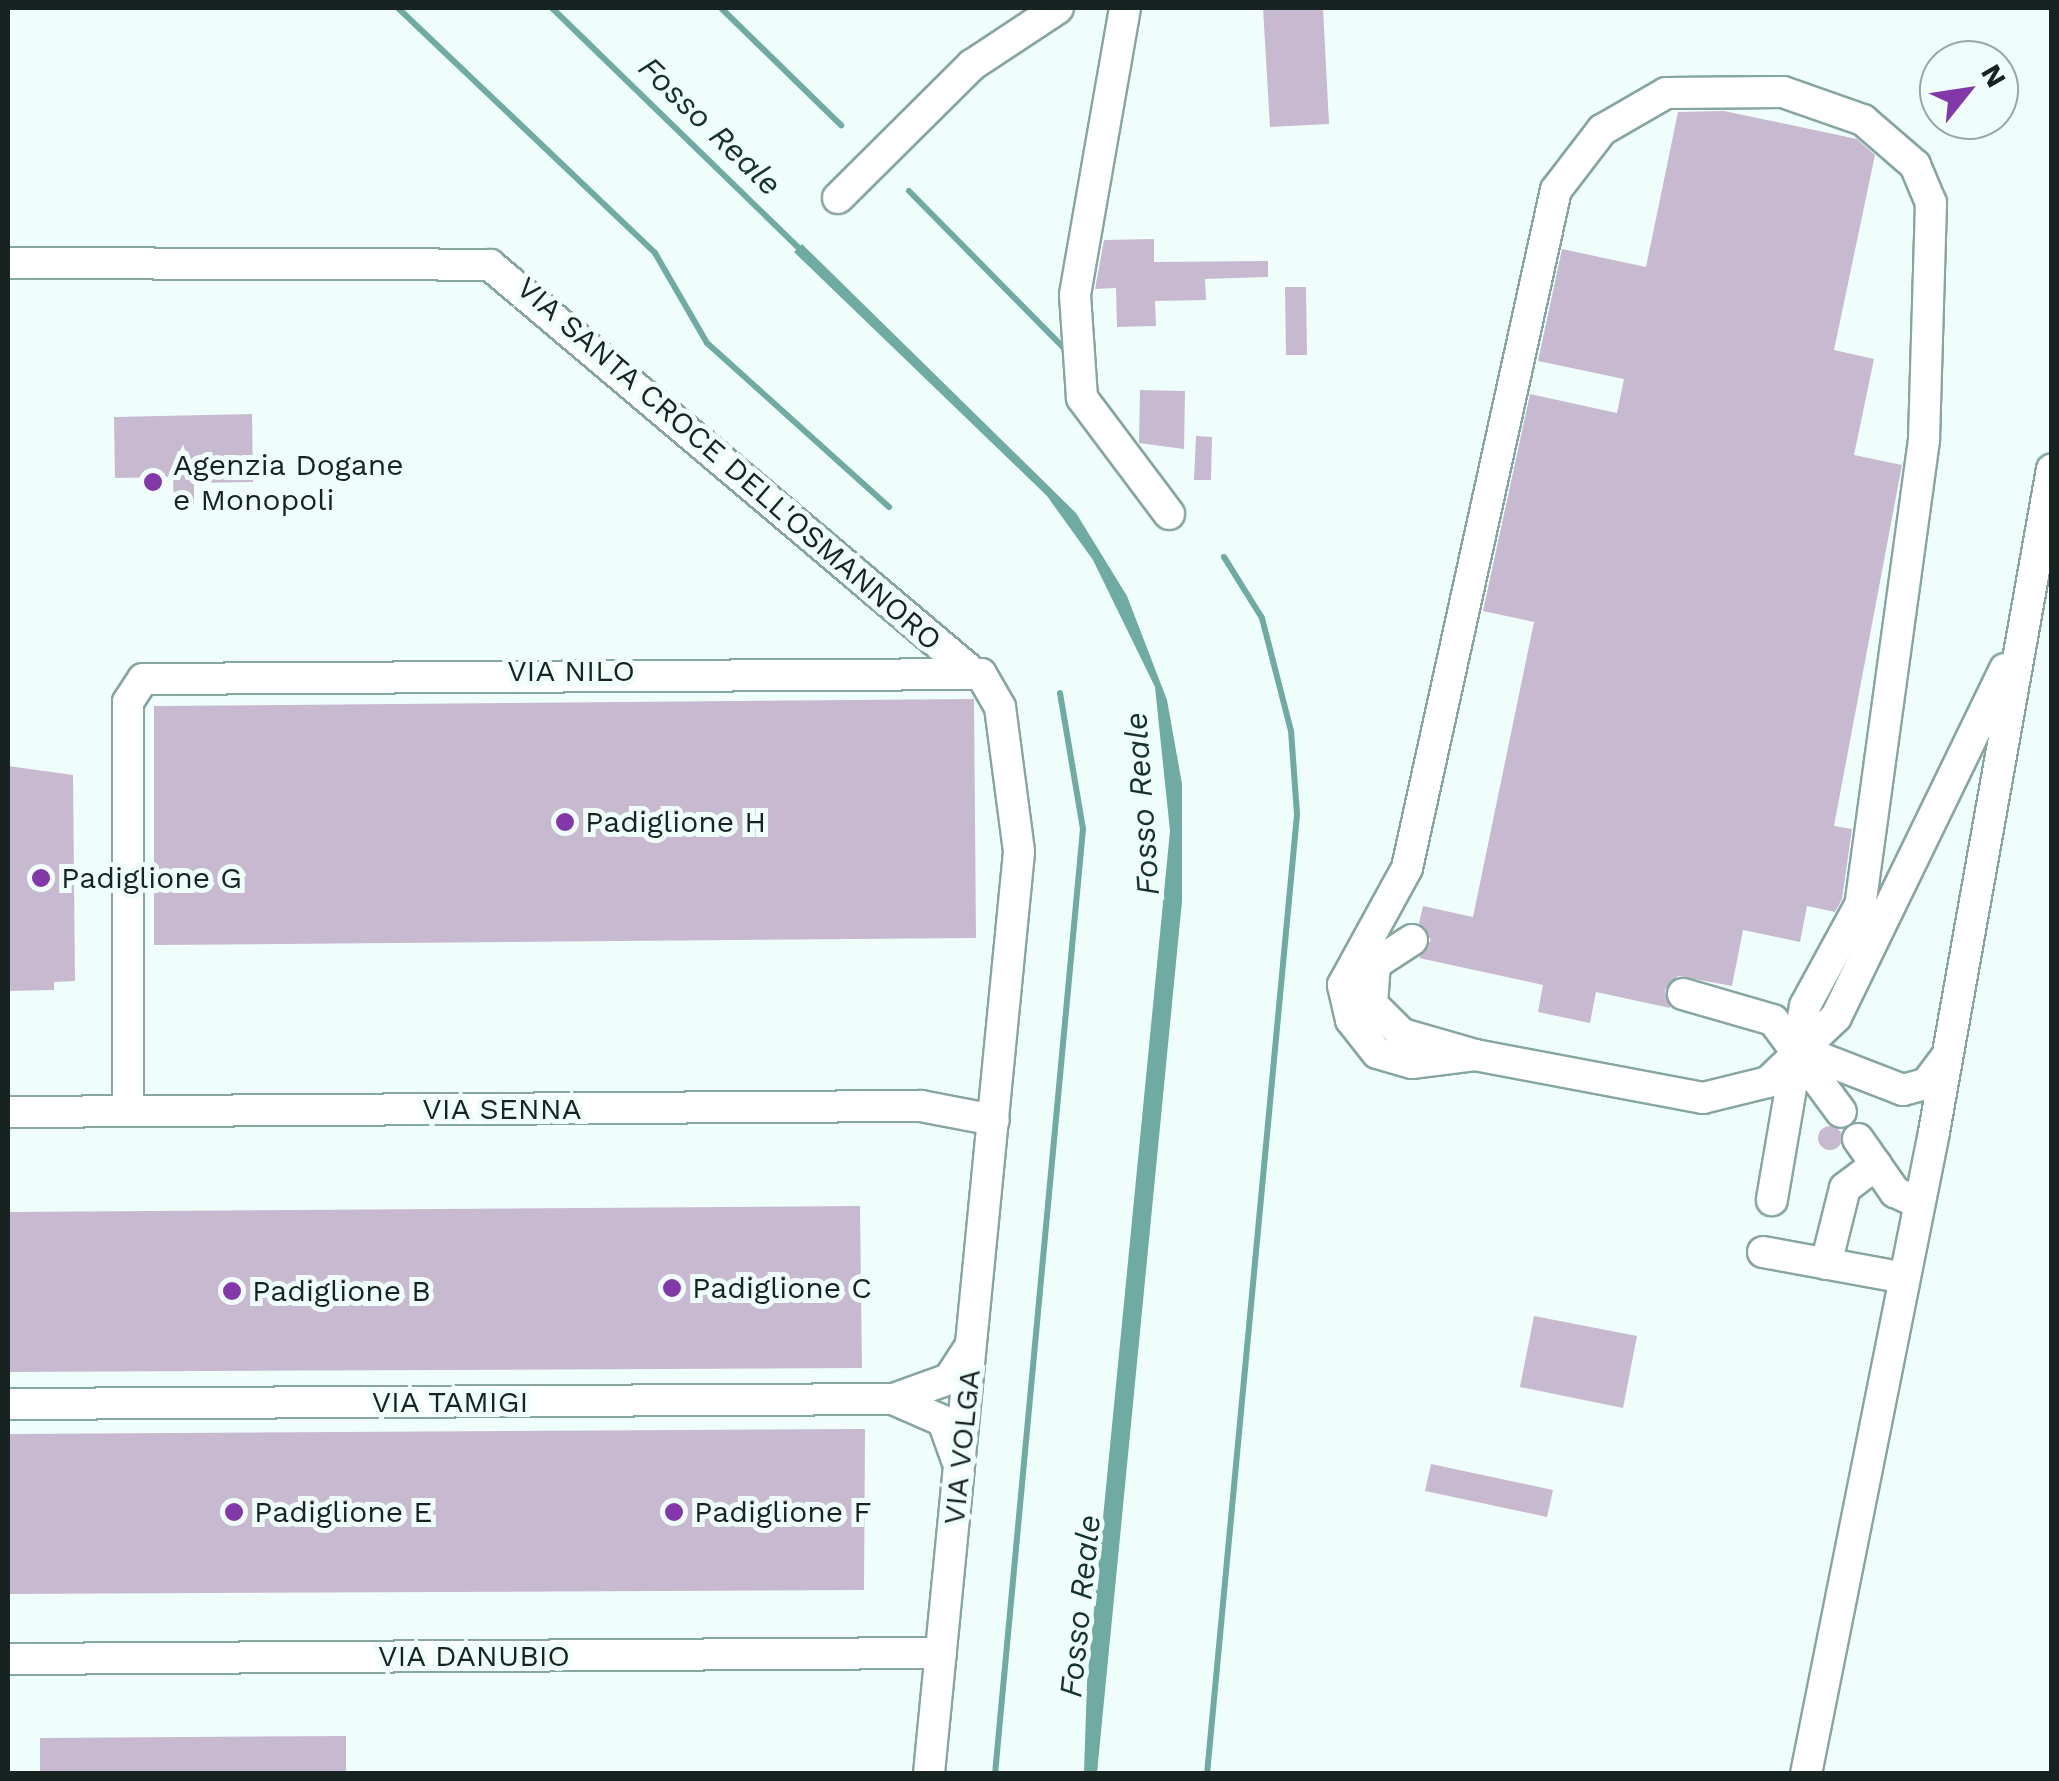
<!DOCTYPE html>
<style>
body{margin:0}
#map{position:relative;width:2059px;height:1781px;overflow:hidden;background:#f0fefb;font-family:"Work Sans",sans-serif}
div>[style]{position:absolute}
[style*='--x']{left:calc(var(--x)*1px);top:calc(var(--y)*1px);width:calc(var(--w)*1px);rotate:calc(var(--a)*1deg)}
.water>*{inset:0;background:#6faba3}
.stream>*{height:6px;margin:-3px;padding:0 3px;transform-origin:3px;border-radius:3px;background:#6faba3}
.building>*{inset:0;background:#c7b9d0}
.round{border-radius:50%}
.roads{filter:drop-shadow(2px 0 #86a6a1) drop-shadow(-2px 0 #86a6a1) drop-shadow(0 2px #86a6a1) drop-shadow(0 -2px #86a6a1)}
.minor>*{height:30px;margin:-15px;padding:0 15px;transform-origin:15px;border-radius:15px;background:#fff}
.dots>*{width:28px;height:28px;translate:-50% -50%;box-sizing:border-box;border:5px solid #f0fefb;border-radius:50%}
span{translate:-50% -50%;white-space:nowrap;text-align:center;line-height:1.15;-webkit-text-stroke:10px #f0fefb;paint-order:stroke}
.street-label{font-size:30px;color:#162321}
.poi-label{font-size:30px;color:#162321}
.left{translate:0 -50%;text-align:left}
.water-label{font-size:32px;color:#14332f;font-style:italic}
.frame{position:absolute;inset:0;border:10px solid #162321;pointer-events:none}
.north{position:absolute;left:1919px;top:40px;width:100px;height:100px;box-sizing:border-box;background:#f0fefb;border:2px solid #99a6a4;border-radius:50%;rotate:60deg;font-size:28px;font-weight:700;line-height:40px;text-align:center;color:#162321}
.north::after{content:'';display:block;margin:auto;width:35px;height:45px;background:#8338aa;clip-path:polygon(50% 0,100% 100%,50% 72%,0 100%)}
</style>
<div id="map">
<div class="water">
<div style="clip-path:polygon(802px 244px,1076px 513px,1127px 596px,1167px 700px,1182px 784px,1182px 901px,1097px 1773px,1084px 1773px,1087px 1682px,1170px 831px,1155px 687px,1093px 560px,1047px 496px,794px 252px)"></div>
</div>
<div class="stream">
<div style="--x:398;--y:8;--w:355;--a:43.6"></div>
<div style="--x:655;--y:253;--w:104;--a:60"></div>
<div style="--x:707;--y:343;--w:245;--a:42"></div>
<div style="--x:552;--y:8;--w:350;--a:44.2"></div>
<div style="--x:721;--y:8;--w:168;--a:44.3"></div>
<div style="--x:909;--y:191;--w:225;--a:45.4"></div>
<div style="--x:995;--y:1774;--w:949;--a:-84.68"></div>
<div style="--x:1083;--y:829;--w:138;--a:-99.6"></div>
<div style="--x:1207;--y:1774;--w:964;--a:-84.64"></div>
<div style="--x:1297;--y:814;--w:83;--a:-94.1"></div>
<div style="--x:1291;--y:731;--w:117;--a:-104.4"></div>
<div style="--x:1262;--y:618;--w:72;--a:-121.9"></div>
</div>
<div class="building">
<div style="clip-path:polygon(1263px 8px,1323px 8px,1329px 124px,1270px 127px)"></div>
<div style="clip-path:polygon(1724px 111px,1857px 139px,1875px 155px,1834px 350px,1874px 359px,1854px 455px,1902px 465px,1834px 826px,1852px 829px,1842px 899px,1835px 912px,1807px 906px,1800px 942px,1743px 930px,1732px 986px,1678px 976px,1665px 990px,1670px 1008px,1596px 992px,1590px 1023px,1538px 1012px,1543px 985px,1419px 958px,1431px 940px,1419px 923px,1423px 906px,1473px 917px,1534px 622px,1483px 611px,1530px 394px,1617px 413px,1624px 379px,1538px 361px,1562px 249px,1646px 267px,1678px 112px)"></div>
<div style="clip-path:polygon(1154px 239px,1154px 262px,1268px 261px,1268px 277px,1205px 279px,1206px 300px,1155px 301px,1156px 326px,1117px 327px,1116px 288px,1095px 289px,1104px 240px)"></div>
<div style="clip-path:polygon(1285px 287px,1306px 287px,1307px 355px,1286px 355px)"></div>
<div style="clip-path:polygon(1140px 390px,1185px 391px,1184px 449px,1139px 443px)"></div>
<div style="clip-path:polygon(252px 414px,253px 482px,194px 483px,194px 505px,174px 506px,173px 477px,115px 478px,114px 417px)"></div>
<div style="clip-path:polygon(1196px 436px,1212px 437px,1211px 480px,1194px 480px)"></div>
<div style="clip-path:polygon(974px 699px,976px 938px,154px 945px,154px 706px)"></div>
<div style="clip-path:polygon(8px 766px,73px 775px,75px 981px,54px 982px,54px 990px,8px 991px)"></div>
<div class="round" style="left:1818px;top:1126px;width:24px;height:24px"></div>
<div style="clip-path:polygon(860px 1206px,862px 1368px,8px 1372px,8px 1212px)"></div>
<div style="clip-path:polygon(1534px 1316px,1637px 1336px,1623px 1408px,1520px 1387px)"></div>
<div style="clip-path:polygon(865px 1429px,864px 1590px,8px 1594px,8px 1434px)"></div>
<div style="clip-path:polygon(1431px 1464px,1553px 1490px,1547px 1517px,1425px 1491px)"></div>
<div style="clip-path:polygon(346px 1736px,346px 1774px,40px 1774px,40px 1738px)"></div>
</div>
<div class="roads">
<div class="minor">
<div style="--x:1125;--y:8;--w:291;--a:99.9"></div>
<div style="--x:1075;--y:295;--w:103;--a:86.1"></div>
<div style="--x:1082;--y:398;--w:145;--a:53.1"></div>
<div style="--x:838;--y:198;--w:189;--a:-44.8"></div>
<div style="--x:972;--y:65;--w:103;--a:-33.5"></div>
<div style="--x:8;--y:263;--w:482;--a:0.2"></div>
<div style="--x:490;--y:265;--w:624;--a:40.19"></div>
<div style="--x:1412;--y:940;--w:44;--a:147"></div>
<div style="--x:1375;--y:964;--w:40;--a:94.3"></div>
<div style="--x:1372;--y:1004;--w:42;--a:45"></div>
<div style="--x:1402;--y:1034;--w:76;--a:16"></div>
<div style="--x:1475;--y:1055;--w:64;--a:172.8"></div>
<div style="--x:1412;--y:1063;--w:36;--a:-164"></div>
<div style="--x:1377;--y:1053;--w:42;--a:-128.2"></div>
<div style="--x:1351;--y:1020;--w:36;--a:-103"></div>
<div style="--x:1343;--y:985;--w:133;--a:-61.3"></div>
<div style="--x:1407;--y:868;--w:694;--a:-77.61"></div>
<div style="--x:1556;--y:190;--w:76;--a:-52.5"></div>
<div style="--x:1602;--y:130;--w:74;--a:-30"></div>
<div style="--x:1666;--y:93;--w:117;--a:-0.5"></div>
<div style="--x:1783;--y:92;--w:85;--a:19.3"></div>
<div style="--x:1863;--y:120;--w:69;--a:40.9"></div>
<div style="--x:1915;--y:165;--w:41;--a:67.2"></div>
<div style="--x:1931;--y:203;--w:237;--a:91.7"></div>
<div style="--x:1924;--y:440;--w:469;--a:97.8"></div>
<div style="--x:1860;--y:905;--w:115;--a:118.6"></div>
<div style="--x:1805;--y:1006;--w:197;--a:99.7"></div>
<div style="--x:1683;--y:994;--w:94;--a:16.1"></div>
<div style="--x:1773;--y:1020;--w:114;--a:53.5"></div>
<div style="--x:1805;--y:1052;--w:105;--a:21.2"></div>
<div style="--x:1903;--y:1090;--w:24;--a:-15"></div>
<div style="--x:1926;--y:1084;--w:34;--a:-53"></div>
<div style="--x:1475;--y:1055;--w:232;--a:10.7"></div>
<div style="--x:1703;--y:1098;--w:67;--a:-13.8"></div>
<div style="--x:1768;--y:1082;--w:94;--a:-43.7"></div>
<div style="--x:1836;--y:1017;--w:387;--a:-64.1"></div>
<div style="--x:128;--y:1111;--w:409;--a:-90"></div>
<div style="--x:128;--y:702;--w:27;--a:-57"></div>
<div style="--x:143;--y:679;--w:838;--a:-0.34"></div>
<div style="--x:981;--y:674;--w:38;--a:60"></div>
<div style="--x:1000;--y:707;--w:146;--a:82.5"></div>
<div style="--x:1019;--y:852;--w:926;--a:95.58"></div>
<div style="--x:8;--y:1112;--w:913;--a:-0.38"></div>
<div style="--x:921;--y:1106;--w:74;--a:10.9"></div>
<div style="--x:1858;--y:1139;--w:65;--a:55.1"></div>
<div style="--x:1895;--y:1192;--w:26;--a:25"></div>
<div style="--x:1763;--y:1252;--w:143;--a:10.4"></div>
<div style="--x:1826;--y:1264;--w:78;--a:-76"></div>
<div style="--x:1845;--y:1188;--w:39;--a:-37"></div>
<div style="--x:896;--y:1398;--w:56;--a:-19.7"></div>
<div style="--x:949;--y:1379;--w:37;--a:-57"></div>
<div style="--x:8;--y:1404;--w:885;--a:-0.32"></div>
<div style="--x:893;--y:1399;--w:55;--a:23.7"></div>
<div style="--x:943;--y:1421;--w:41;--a:70.3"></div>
<div style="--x:8;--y:1659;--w:933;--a:-0.37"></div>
<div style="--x:1806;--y:1774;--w:655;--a:-78.72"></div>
<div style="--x:1934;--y:1132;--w:673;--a:-79.91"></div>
</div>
</div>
<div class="dots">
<div style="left:153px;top:482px;background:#8338aa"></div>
<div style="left:565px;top:822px;background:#8338aa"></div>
<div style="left:41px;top:878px;background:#8338aa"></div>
<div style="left:672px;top:1288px;background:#8338aa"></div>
<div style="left:232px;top:1291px;background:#8338aa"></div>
<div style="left:234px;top:1512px;background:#8338aa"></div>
<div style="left:674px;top:1512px;background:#8338aa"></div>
</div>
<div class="street-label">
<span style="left:729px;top:464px;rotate:41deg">VIA SANTA CROCE DELL'OSMANNORO</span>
<span style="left:571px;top:671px">VIA NILO</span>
<span style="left:502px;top:1109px">VIA SENNA</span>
<span style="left:450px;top:1402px">VIA TAMIGI</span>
<span style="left:962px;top:1447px;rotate:-84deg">VIA VOLGA</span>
<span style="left:474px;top:1656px">VIA DANUBIO</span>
</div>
<div class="poi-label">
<span class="left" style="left:173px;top:482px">Agenzia Dogane<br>e Monopoli</span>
<span class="left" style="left:585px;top:822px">Padiglione H</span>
<span class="left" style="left:61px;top:878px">Padiglione G</span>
<span class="left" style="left:692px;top:1288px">Padiglione C</span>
<span class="left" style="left:252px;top:1291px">Padiglione B</span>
<span class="left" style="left:254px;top:1512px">Padiglione E</span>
<span class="left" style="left:694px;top:1512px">Padiglione F</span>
</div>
<div class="water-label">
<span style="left:710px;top:126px;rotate:44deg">Fosso Reale</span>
<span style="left:1142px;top:804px;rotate:-94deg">Fosso Reale</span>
<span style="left:1080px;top:1606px;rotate:-84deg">Fosso Reale</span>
</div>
<div class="frame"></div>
<div class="north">N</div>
</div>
